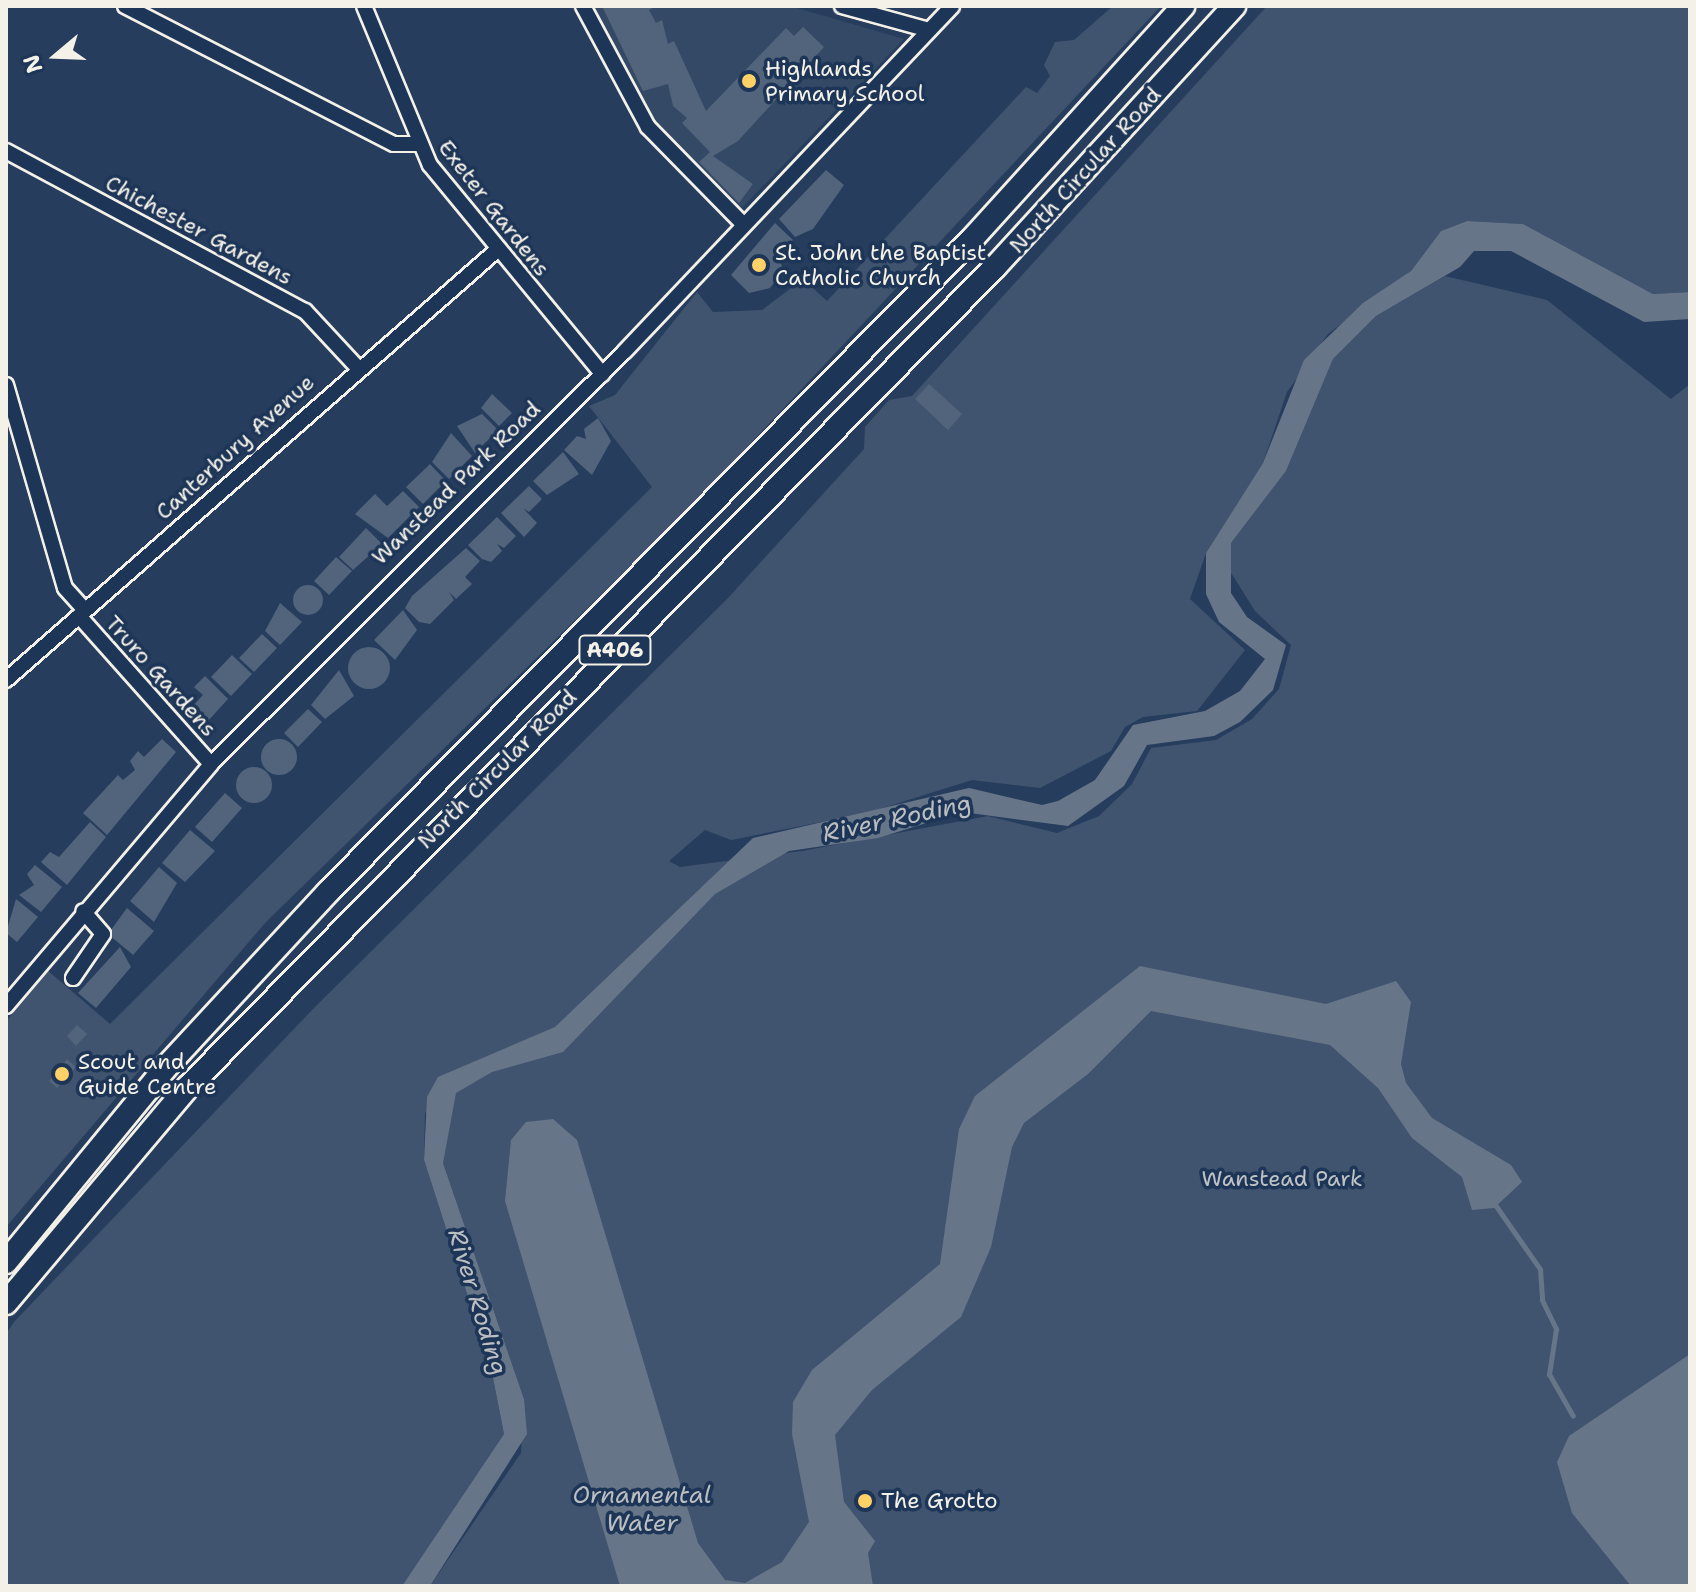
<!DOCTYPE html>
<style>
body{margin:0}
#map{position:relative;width:1696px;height:1592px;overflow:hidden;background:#263d5d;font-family:"Shantell Sans",sans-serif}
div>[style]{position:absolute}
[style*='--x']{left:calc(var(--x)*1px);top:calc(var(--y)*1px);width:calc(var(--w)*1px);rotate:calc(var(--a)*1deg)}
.built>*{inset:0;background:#334966}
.green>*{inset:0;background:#40546f}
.water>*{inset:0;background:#677588}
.stream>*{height:5px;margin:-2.5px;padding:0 2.5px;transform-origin:2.5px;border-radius:2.5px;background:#677588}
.building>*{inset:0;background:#52647b}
.round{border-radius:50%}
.roads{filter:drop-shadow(2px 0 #f4f1e8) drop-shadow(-2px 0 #f4f1e8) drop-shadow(0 2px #f4f1e8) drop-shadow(0 -2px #f4f1e8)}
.minor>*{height:14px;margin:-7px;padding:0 7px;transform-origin:7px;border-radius:7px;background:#1d3557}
.trunk>*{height:22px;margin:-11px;padding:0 11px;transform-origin:11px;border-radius:11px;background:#1d3557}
.dots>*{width:22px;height:22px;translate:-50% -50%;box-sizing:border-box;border:4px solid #1d3557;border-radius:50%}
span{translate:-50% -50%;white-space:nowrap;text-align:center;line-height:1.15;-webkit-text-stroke:7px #1d3557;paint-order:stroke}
.shield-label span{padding:2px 6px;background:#1d3557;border:2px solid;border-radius:6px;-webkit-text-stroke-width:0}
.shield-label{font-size:20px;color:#f4f1e8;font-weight:700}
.poi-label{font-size:22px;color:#f4f1e8}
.left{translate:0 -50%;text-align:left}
.street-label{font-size:22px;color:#f4f1e8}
.park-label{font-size:22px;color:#bec2c4}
.water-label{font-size:24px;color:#bcbfc2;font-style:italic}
.frame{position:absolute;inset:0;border:8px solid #f4f1e8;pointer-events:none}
.north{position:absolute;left:16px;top:16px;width:80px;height:80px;-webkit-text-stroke:6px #1d3557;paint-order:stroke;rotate:251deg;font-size:22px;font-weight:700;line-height:32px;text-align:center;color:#f4f1e8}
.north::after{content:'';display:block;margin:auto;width:28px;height:36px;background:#f4f1e8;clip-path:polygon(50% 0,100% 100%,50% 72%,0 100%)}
</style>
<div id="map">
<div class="built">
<div style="clip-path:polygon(593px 6px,790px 6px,904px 39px,742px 208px,656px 123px)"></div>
</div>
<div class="green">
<div style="clip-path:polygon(1113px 6px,1161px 6px,689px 509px,265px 923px,6px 1227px,6px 1022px,46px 969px,110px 1024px,652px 487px,589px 406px,615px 395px,697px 292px,713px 312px,762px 310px,803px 279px,827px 301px,1026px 87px,1037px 93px,1050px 76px,1044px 65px,1055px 42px,1074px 40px)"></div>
<div style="clip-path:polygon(1267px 6px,1690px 6px,1690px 292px,1653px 294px,1523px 224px,1467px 221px,1441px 231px,1411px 271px,1328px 334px,1287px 392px,1263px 463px,1206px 553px,1190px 599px,1245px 650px,1197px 711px,1143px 717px,1125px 727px,1111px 751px,1040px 788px,972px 780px,867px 813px,731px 840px,705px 830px,669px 861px,680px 867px,802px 851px,988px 816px,1057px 833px,1099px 816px,1132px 784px,1151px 748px,1216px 740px,1252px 719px,1279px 689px,1291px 645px,1255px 611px,1228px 568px,1231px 543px,1286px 471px,1333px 359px,1376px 316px,1445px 276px,1547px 300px,1671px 399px,1690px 384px,1690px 1586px,430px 1586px,521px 1453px,524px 1399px,425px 1111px,424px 1160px,491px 1368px,504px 1434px,402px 1586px,6px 1586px,6px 1334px,14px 1322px,313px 1009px,728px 598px,864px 449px,865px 427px,889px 400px,912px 396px)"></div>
</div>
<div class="water">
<div style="clip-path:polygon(1467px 221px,1523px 224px,1653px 294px,1690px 292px,1690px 319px,1644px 322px,1511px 251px,1474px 251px,1460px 267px,1376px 316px,1333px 359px,1286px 471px,1231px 543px,1231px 593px,1247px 617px,1286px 645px,1273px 690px,1240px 722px,1214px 736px,1147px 745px,1124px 786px,1068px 826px,962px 812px,878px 838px,789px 851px,715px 894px,563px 1052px,492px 1072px,456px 1093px,443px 1163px,524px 1399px,527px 1434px,430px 1586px,402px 1586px,504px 1434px,491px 1368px,424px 1160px,427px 1097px,438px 1077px,555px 1027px,753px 838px,969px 788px,1042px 805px,1058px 801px,1095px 780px,1133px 725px,1205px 711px,1240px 691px,1265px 659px,1219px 622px,1206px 594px,1206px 553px,1263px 463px,1304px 360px,1363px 303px,1411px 271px,1441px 231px)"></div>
<div style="clip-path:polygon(1140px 966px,1326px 1004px,1396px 981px,1411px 1002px,1401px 1064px,1406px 1083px,1432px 1118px,1511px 1165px,1522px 1182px,1494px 1208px,1472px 1210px,1462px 1177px,1412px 1138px,1378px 1088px,1330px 1045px,1151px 1011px,1088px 1074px,1024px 1123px,1012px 1147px,991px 1247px,961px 1317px,872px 1390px,835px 1435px,844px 1502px,875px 1541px,868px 1553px,873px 1586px,620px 1586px,505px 1201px,511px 1140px,526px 1122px,553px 1119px,577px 1140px,698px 1543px,725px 1580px,745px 1583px,782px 1562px,809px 1522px,792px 1434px,793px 1402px,812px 1370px,940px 1264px,959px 1129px,975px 1096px)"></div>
<div style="clip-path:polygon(1690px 1354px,1690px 1586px,1631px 1586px,1572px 1513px,1557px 1462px,1569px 1436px)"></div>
</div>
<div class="stream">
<div style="--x:1496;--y:1206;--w:77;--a:55.1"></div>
<div style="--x:1540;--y:1269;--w:31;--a:86"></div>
<div style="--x:1542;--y:1300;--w:32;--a:64"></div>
<div style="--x:1556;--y:1329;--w:46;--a:98.8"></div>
<div style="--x:1549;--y:1374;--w:48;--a:60.3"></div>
</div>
<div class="building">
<div style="clip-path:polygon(602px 6px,657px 6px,649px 10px,656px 23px,662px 20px,668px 44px,674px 41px,706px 111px,786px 28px,794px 36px,803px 27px,824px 47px,738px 141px,713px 156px,753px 184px,739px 203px,699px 162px,710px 152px,682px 123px,687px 118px,673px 106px,668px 84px,643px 91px)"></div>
<div style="clip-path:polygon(826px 170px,844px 185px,813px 229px,795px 237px,779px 219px)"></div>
<div style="clip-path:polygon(775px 223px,793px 240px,779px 255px,783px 271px,770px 288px,749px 293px,731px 275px)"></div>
<div style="clip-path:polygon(929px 384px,962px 414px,948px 430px,915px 399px)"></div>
<div style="clip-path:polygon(492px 394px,512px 413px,499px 426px,481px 408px)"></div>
<div style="clip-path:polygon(482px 414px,498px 430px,475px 453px,457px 426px)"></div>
<div style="clip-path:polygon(598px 418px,611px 441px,592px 475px,564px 450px,577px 436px,586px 439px,584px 429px)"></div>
<div style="clip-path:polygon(451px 433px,472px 456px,449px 479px,432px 462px)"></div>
<div style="clip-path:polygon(563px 452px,579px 474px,547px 495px,533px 481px)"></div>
<div style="clip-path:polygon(430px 464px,446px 481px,423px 504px,406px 487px)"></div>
<div style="clip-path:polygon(529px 486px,542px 499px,529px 512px,523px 508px,537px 523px,524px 537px,501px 513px)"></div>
<div style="clip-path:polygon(403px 491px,419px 507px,388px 538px,355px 514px,375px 494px,387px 506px)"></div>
<div style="clip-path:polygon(497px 517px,516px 536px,504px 548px,497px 544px,502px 551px,491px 562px,482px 559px,468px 545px)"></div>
<div style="clip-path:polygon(366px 528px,382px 544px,353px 570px,339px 557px)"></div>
<div style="clip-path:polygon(466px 548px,480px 561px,465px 577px,472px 584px,456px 599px,449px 592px,454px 600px,430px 624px,419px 622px,405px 608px,412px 596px)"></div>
<div style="clip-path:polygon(336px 557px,352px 571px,329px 595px,314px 581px)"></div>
<div class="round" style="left:293px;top:585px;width:30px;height:30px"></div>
<div style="clip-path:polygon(280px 603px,302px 622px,280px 645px,265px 631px)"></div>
<div style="clip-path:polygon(403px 610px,417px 630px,395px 660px,374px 640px)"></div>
<div style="clip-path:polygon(262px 634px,277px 648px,254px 672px,239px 658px)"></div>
<div class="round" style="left:348px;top:647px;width:42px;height:42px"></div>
<div style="clip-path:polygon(232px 655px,252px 674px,231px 696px,211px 677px)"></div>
<div style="clip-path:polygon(339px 670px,354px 696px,325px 719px,311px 705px)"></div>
<div style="clip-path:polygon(205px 676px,228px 699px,207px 722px,191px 708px,203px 695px,194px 687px)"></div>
<div style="clip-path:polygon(308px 709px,322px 722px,298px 747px,284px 733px)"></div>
<div style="clip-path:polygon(162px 739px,176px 752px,107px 835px,83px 813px,118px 775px,123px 780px,135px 770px,130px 761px,138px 751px,144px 757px)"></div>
<div class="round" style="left:261px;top:739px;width:36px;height:36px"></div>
<div class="round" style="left:236px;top:767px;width:36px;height:36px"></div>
<div style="clip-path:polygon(225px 793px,242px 808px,212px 842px,195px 827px)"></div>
<div style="clip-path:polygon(90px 822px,106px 837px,67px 885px,41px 862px,50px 852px,59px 857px)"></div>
<div style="clip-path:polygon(190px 830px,215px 851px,185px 882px,162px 863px)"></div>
<div style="clip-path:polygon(35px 865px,62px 887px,41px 912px,19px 895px,34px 885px,27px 874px)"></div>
<div style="clip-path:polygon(159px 867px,177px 883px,154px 922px,130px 901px)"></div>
<div style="clip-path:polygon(16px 899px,38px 917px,17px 942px,6px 933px)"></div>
<div style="clip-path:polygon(127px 908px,154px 931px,133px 955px,108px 934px)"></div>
<div style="clip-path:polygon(120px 947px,131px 967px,96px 1008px,78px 993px)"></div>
<div style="clip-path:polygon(77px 1025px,87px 1034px,76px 1046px,67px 1036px)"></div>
<div style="clip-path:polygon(67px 1059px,76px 1067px,57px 1088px,49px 1081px)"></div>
</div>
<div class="roads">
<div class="minor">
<div style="--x:125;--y:6;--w:302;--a:27.2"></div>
<div style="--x:394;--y:144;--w:24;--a:0"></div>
<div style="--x:364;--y:6;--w:172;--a:67.5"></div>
<div style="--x:430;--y:165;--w:271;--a:50.5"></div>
<div style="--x:583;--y:6;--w:137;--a:61.8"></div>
<div style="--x:648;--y:127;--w:136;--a:45.6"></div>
<div style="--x:842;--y:6;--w:90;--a:15.4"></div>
<div style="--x:6;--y:151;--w:339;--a:28.2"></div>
<div style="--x:305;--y:311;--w:76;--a:47.1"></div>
<div style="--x:6;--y:385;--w:211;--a:73.8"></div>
<div style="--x:65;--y:588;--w:30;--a:48"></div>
<div style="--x:79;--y:616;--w:198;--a:48.3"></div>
<div style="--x:6;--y:680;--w:653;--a:-41.21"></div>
<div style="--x:73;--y:978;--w:53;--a:-55.7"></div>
<div style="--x:103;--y:934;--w:30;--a:-131"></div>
<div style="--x:6;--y:1006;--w:317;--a:-49.7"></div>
<div style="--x:211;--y:764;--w:585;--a:-44.93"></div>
<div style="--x:625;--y:351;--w:475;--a:-46.5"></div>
</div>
<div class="trunk">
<div style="--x:6;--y:1262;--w:254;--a:-50.6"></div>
<div style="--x:167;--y:1066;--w:237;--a:-47.2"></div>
<div style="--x:328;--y:892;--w:919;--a:-45.4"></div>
<div style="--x:973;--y:238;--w:313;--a:-47.8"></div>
<div style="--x:6;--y:1303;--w:282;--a:-49.9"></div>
<div style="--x:188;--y:1087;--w:1150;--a:-45.46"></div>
<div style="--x:995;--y:267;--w:354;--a:-47.5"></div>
</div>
</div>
<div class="dots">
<div style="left:749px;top:81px;background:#ffd166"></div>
<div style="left:759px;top:265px;background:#ffd166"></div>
<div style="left:62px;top:1074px;background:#ffd166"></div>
<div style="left:865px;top:1501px;background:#ffd166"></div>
</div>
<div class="shield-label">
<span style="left:615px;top:650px">A406</span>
</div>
<div class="poi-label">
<span class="left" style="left:765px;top:81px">Highlands<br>Primary School</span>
<span class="left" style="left:775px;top:265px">St. John the Baptist<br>Catholic Church</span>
<span class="left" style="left:78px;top:1074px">Scout and<br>Guide Centre</span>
<span class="left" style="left:881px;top:1501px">The Grotto</span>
</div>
<div class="street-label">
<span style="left:1085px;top:170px;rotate:-48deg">North Circular Road</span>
<span style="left:494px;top:208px;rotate:52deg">Exeter Gardens</span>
<span style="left:199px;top:230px;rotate:28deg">Chichester Gardens</span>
<span style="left:235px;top:447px;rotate:-42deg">Canterbury Avenue</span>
<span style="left:456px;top:483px;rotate:-44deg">Wanstead Park Road</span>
<span style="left:161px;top:676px;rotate:48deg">Truro Gardens</span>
<span style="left:497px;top:769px;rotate:-45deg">North Circular Road</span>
</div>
<div class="park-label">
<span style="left:1282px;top:1179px">Wanstead Park</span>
</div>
<div class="water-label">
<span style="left:897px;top:819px;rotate:-12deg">River Roding</span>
<span style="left:477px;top:1302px;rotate:73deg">River Roding</span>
<span style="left:642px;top:1510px">Ornamental<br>Water</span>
</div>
<div class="frame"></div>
<div class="north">N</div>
</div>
